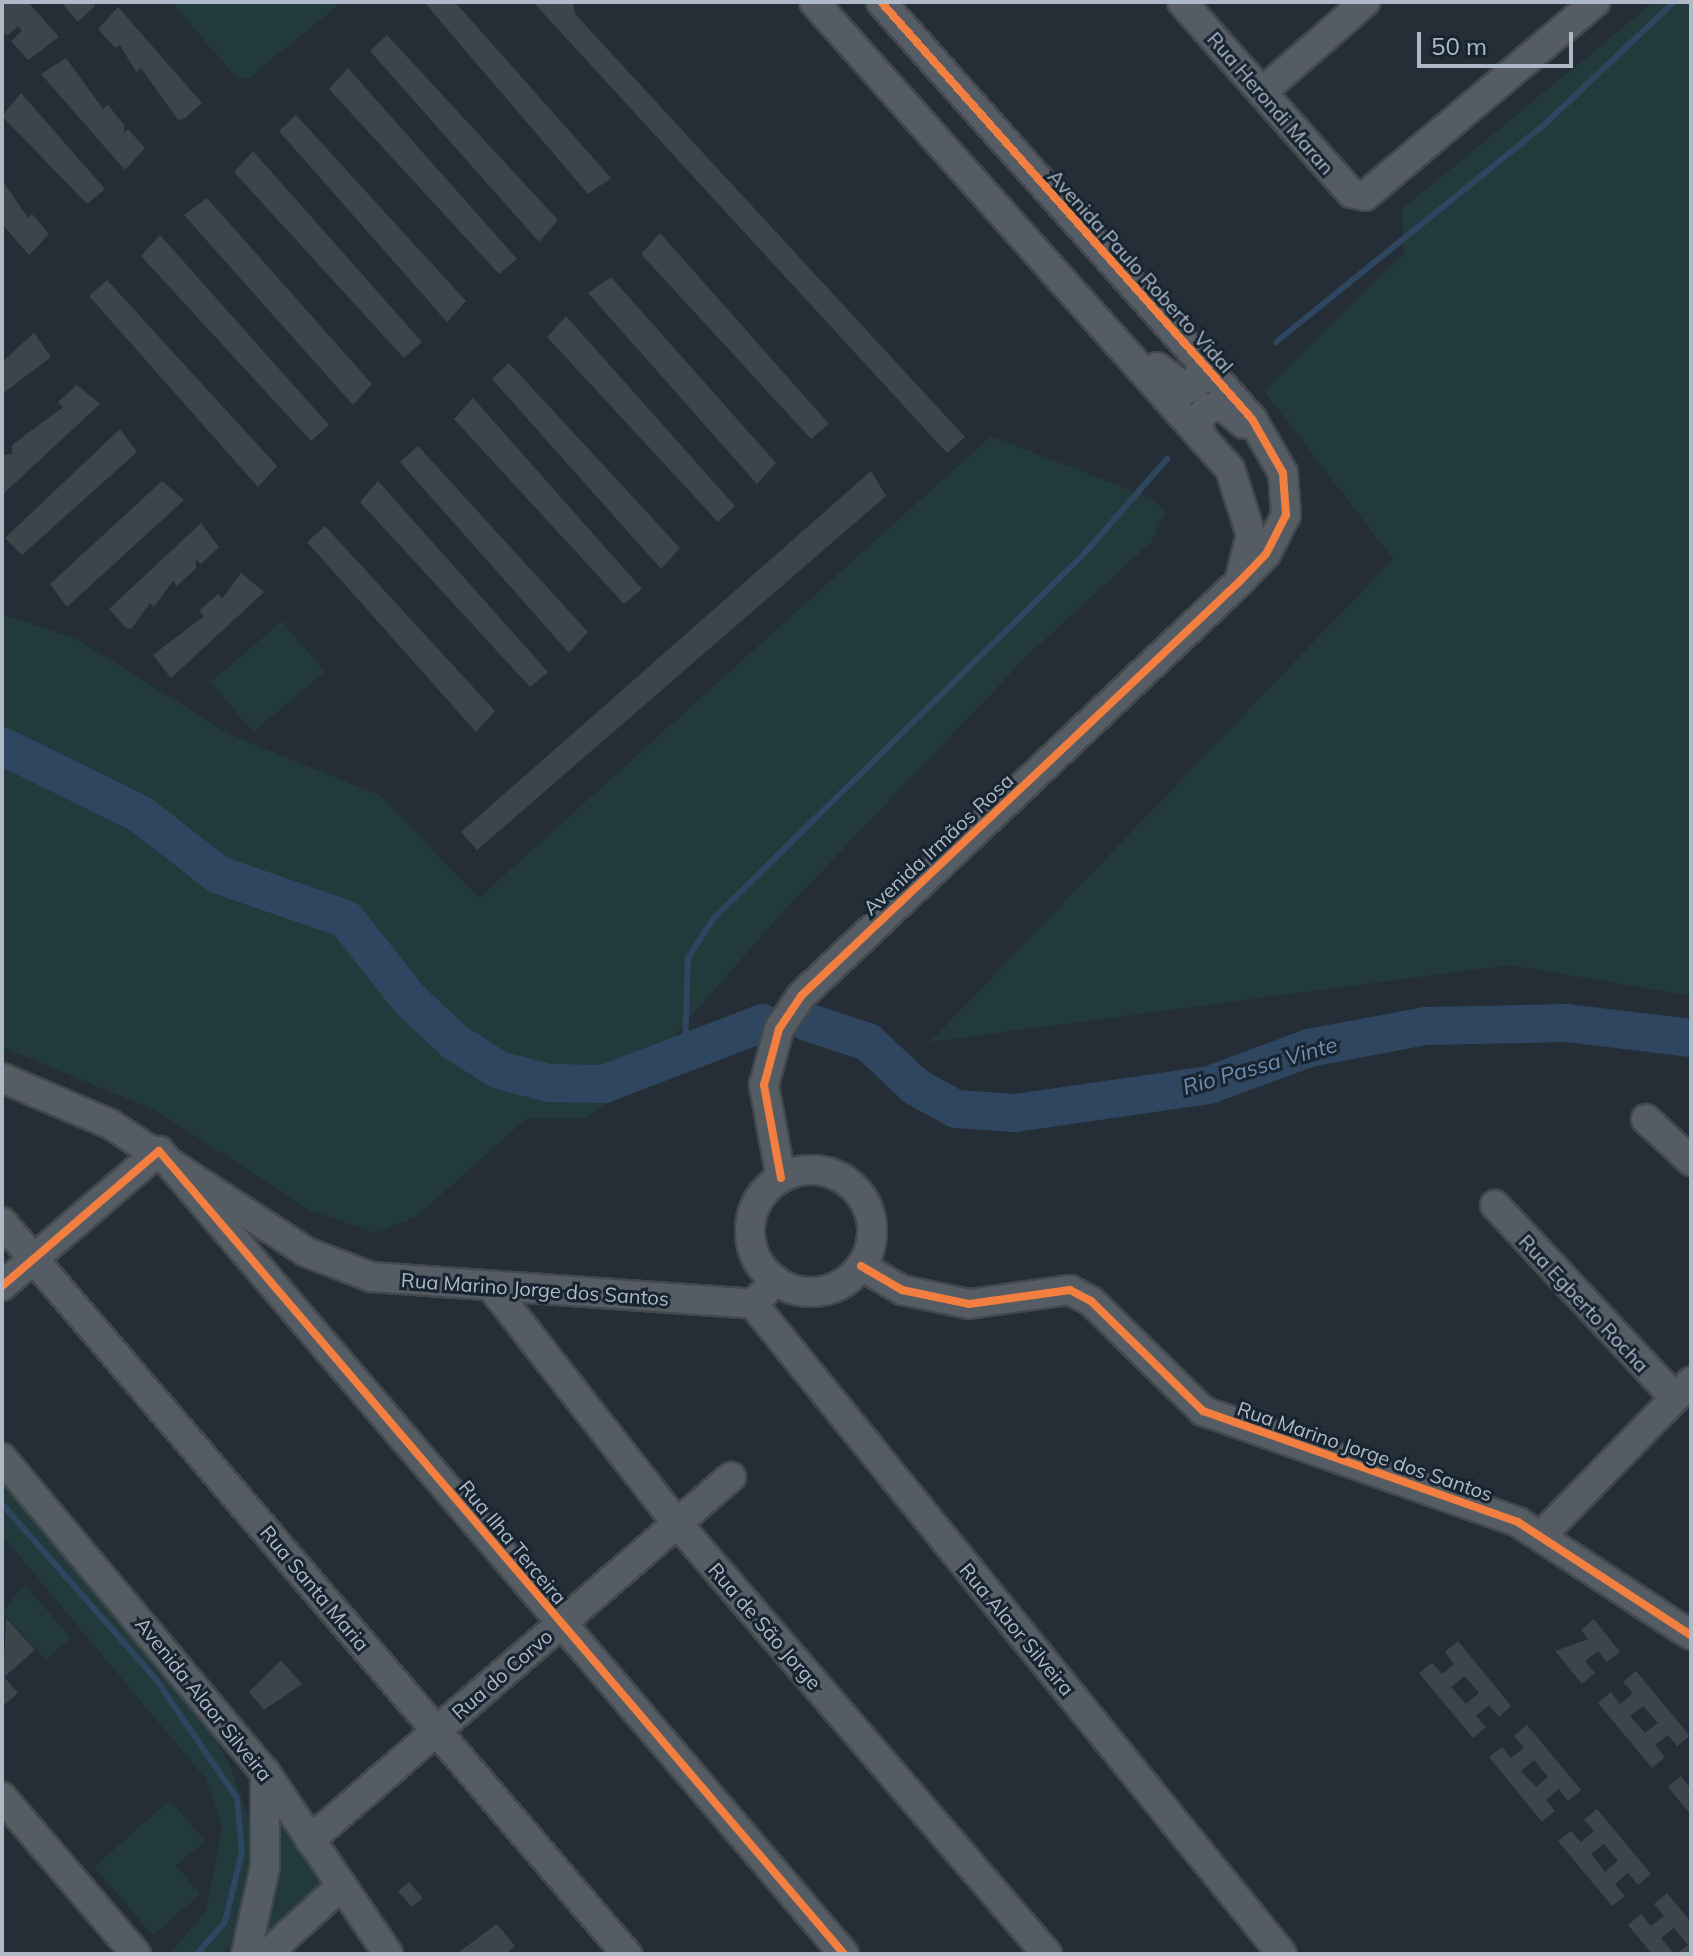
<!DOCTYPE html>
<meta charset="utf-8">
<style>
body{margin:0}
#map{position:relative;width:1693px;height:1956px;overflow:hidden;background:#252e36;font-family:Mulish,sans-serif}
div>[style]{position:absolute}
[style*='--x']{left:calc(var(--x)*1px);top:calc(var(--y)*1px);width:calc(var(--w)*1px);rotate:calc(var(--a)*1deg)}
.green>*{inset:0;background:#223a3c}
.stream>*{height:6px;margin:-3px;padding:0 3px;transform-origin:3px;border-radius:3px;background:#2e465f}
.river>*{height:38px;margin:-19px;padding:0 19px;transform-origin:19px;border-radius:19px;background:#2e465f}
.building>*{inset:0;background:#3d444c}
.roads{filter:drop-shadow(2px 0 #42484e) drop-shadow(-2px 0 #42484e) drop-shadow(0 2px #42484e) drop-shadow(0 -2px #42484e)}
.minor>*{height:28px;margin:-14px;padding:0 14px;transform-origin:14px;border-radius:14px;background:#565c64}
.minor>.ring{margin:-14px;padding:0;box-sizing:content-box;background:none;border:28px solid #565c64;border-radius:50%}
.cycleway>*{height:8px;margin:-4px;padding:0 4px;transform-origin:4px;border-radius:4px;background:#f27e40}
span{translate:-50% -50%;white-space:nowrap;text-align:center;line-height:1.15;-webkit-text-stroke:6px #192431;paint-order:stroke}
.street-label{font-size:20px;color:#aebac8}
.water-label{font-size:22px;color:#6b8daf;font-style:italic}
.frame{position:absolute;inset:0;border:4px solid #aebac8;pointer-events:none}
.scale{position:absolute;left:1417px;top:32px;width:156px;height:36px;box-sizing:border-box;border:4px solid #aebac8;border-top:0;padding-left:10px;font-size:24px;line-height:28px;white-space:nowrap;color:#aebac8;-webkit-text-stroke:6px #192431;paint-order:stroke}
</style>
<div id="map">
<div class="green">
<div style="clip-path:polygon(171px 2px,342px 2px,248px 79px,235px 76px)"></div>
<div style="clip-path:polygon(1654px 2px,1691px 2px,1691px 996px,1510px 965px,930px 1042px,1393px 559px,1264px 391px,1404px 253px,1402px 209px)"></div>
<div style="clip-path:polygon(991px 436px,1151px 498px,1166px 511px,1151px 542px,1027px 656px,782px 913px,630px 1086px,585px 1119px,526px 1119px,416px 1217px,375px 1233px,309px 1210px,157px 1111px,2px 1047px,2px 614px,77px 639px,229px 734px,381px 796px,479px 898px)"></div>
<div style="clip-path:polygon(282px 621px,325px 672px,253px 732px,211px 682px)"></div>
<div style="clip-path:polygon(2px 1481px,198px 1709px,230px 1765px,249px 1819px,251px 1864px,239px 1935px,223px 1954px,171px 1952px,206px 1911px,222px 1827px,205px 1778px,2px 1535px)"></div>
<div style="clip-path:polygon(25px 1585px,71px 1638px,45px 1660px,2px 1611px)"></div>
<div style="clip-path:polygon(170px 1800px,205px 1841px,176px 1865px,200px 1894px,153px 1935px,94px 1867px)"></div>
<div style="clip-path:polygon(276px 1813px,334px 1884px,263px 1948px,260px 1927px)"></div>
</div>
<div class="stream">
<div style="--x:1276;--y:342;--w:348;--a:-39"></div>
<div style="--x:1546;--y:123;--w:176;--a:-43.4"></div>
<div style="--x:676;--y:1061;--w:17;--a:-57"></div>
<div style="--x:685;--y:1047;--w:89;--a:-88.1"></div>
<div style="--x:688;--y:958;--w:46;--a:-57.3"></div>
<div style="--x:713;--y:919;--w:522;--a:-44.53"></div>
<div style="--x:1085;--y:553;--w:125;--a:-48.9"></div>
<div style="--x:2;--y:1504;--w:232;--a:48.7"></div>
<div style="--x:155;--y:1678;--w:145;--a:55.7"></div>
<div style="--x:237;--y:1798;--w:54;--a:84.7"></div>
<div style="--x:242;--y:1852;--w:72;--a:103.7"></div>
<div style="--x:225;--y:1922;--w:43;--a:131.2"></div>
</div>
<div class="river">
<div style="--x:2;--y:746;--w:154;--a:26.2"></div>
<div style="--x:140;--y:814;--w:100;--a:37.7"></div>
<div style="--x:219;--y:875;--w:134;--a:19.1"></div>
<div style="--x:346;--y:919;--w:103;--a:51.7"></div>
<div style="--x:410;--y:1000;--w:62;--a:43"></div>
<div style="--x:455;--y:1042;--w:52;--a:32.5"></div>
<div style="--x:499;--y:1070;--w:52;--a:14.6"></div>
<div style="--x:549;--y:1083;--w:55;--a:1"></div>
<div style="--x:604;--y:1084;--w:170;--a:-21"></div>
<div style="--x:807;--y:1022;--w:64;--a:18.2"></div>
<div style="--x:868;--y:1042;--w:66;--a:43.2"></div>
<div style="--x:916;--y:1087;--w:46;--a:28.8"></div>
<div style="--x:956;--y:1109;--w:59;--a:3.9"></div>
<div style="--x:1015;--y:1113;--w:196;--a:-8.2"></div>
<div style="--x:1209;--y:1085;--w:107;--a:-20.3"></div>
<div style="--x:1309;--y:1048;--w:118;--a:-10.7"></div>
<div style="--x:1425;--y:1026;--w:142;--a:-1.2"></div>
<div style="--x:1567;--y:1023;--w:125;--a:6.9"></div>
</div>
<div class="building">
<div style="clip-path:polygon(2px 2px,28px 2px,59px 37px,28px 60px,11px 41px,22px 31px,18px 26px,7px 36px,2px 31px)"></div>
<div style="clip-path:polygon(61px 2px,95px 2px,95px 6px,78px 22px)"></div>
<div style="clip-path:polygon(424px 2px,455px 2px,611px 178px,588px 194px)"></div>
<div style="clip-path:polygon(533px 2px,573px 2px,575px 14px,965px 437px,947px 453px)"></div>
<div style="clip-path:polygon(118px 7px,202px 103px,184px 119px,178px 120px,141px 68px,136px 72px,120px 45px,115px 48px,98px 29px)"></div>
<div style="clip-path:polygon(387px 35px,558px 220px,539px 242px,370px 51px)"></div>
<div style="clip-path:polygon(66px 58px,103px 109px,108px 105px,124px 125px,124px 133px,128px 129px,145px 148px,125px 170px,41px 74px)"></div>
<div style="clip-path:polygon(348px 68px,517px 259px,499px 274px,329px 89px)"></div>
<div style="clip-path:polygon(21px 93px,105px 189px,87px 204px,2px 116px)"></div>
<div style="clip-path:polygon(296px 115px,466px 301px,447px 322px,279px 131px)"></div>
<div style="clip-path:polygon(253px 151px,422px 342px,404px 358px,234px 172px)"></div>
<div style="clip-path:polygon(2px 180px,28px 218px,32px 214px,49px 234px,29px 255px,2px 224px)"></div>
<div style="clip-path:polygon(207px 198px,372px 384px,353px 405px,184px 215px)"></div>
<div style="clip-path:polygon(660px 233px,829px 424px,811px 439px,641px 254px)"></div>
<div style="clip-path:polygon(160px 235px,329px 425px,311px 441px,141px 256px)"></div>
<div style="clip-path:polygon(611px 277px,776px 463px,757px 484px,588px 293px)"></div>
<div style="clip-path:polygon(107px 280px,277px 466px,258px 487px,89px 296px)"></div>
<div style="clip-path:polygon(566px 316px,735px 506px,718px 522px,547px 337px)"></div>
<div style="clip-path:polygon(34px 333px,51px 357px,2px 394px,2px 362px)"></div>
<div style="clip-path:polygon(509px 363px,680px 548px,661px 569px,492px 379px)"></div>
<div style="clip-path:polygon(77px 385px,100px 404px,2px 495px,2px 455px,12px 454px,12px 445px,63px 407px,58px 402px)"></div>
<div style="clip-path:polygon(473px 398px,642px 589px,624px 604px,454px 419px)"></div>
<div style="clip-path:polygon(120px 429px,137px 452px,22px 555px,5px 538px)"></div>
<div style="clip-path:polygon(418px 446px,588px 632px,569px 653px,400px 462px)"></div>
<div style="clip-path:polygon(871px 471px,886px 496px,477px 850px,461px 832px)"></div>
<div style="clip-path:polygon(162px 481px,184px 500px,67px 607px,50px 584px)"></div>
<div style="clip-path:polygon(378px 481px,548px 672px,530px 687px,360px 502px)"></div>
<div style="clip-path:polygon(201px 523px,219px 547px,201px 564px,196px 560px,196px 568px,177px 586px,173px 581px,154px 607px,150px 603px,131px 629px,125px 627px,109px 609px)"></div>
<div style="clip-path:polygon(325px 526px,495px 711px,476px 732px,307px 542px)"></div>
<div style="clip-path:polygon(241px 573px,264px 592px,171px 678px,153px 655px,204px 616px,199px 611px,218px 594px,222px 599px)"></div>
<div style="clip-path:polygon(6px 1618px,35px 1650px,4px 1677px,18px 1693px,2px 1707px)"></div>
<div style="clip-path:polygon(1594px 1619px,1620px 1652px,1607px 1662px,1598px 1651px,1585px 1661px,1595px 1673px,1582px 1684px,1555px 1651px,1588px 1639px,1581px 1630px)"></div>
<div style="clip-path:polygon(evenodd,1458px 1641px,1511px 1706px,1499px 1717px,1489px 1705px,1476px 1716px,1486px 1727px,1473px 1738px,1419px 1673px,1432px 1663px,1442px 1674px,1454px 1664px,1445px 1652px,1458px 1641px,1465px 1676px,1479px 1693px,1466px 1704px,1451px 1687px,1465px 1676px)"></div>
<div style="clip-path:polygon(281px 1660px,302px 1684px,264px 1710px,249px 1692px)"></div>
<div style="clip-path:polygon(evenodd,1636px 1671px,1690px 1736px,1677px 1746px,1668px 1735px,1655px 1745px,1665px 1757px,1652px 1768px,1598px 1703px,1611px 1692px,1620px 1704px,1633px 1693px,1623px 1682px,1636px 1671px,1643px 1706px,1658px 1723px,1645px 1733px,1630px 1716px,1643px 1706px)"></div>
<div style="clip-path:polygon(evenodd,1527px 1725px,1581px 1790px,1568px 1801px,1559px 1789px,1546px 1800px,1555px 1811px,1542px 1822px,1489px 1757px,1502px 1747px,1511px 1758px,1524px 1748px,1514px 1736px,1527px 1725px,1534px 1760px,1548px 1777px,1536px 1787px,1521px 1771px,1534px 1760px)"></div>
<div style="clip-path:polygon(1681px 1776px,1691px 1789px,1691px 1815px,1668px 1787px)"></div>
<div style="clip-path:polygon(evenodd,1597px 1809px,1651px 1874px,1638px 1885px,1628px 1873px,1615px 1884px,1625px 1896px,1612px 1906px,1558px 1841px,1571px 1831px,1581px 1842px,1594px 1831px,1584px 1820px,1597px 1809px,1604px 1844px,1618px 1861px,1605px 1872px,1591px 1854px,1604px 1844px)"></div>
<div style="clip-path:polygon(409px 1882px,423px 1898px,412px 1907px,398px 1891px)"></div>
<div style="clip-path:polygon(1667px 1893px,1691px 1922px,1691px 1954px,1677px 1954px,1688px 1945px,1674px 1928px,1661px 1938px,1674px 1954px,1652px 1954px,1628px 1925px,1641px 1914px,1651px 1926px,1664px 1916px,1654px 1904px)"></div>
<div style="clip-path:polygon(497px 1924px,515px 1946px,506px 1954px,456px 1954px)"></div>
</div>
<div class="roads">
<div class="minor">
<div style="--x:814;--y:2;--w:625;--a:48.31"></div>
<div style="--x:1230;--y:469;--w:69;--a:72.3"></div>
<div style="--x:1251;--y:535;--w:40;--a:104.4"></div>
<div style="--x:1182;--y:2;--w:255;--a:48.5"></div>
<div style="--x:1351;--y:193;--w:14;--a:12"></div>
<div style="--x:1365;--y:196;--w:301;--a:-40.1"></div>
<div style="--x:1262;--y:92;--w:137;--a:-41.1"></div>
<div style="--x:1157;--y:367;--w:37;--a:36"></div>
<div style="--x:1187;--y:389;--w:14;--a:-34"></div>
<div style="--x:1199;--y:381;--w:19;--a:-84"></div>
<div style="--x:1203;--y:439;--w:17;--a:-111"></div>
<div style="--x:1197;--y:423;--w:18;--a:-56"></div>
<div style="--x:1207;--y:408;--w:17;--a:-3"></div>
<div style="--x:1224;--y:407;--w:26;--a:40"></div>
<div style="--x:2;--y:1078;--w:117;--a:23.1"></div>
<div style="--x:110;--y:1124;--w:234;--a:33.1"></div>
<div style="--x:306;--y:1252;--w:70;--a:21"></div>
<div style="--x:371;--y:1277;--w:383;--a:4"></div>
<div style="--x:753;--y:1304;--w:33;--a:-45"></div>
<div style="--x:1646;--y:1119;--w:62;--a:43"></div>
<div class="ring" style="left:750px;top:1170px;width:94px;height:94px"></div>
<div style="--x:781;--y:1178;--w:95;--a:-100.4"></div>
<div style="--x:764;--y:1085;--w:58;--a:-75"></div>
<div style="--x:779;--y:1029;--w:40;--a:-56"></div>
<div style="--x:801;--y:996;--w:601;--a:-43.38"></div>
<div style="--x:1238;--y:583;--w:40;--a:-46"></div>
<div style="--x:1266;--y:554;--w:44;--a:-62.9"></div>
<div style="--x:1286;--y:515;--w:42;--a:-94.1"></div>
<div style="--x:1283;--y:473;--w:62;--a:-119.9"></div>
<div style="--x:1252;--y:419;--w:558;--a:-131.66"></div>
<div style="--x:1495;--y:1205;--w:264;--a:47"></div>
<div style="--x:2;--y:1222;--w:963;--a:49.51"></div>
<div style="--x:861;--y:1266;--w:48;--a:30.3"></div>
<div style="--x:902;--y:1290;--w:68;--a:11.8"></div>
<div style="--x:969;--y:1304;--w:102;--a:-7.9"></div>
<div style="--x:1070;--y:1290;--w:24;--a:28"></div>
<div style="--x:1091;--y:1301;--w:157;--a:44.5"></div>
<div style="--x:1203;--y:1411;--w:334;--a:19.4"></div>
<div style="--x:1518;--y:1522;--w:207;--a:33.2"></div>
<div style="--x:2;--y:1286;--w:207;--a:-40.7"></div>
<div style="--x:159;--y:1151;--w:1055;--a:49.53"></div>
<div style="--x:494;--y:1290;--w:296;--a:51.9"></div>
<div style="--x:677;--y:1523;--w:568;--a:49.35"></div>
<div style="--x:753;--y:1304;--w:838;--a:50.86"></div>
<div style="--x:2;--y:1458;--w:410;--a:50.1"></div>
<div style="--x:265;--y:1772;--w:220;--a:55.9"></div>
<div style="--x:1542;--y:1535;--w:214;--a:-45.8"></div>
<div style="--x:2;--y:1797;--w:206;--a:49.5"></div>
<div style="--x:310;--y:1840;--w:556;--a:-40.77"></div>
<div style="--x:246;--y:1954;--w:89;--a:-77.7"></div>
<div style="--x:265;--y:1867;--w:95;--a:-90"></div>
<div style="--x:267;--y:1954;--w:100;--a:-42.6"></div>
</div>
</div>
<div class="cycleway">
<div style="--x:781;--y:1178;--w:95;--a:-100.4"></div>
<div style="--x:764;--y:1085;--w:58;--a:-75"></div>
<div style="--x:779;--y:1029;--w:40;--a:-56"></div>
<div style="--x:801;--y:996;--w:601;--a:-43.38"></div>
<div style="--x:1238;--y:583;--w:40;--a:-46"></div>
<div style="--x:1266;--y:554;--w:44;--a:-62.9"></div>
<div style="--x:1286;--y:515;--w:42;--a:-94.1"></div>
<div style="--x:1283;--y:473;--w:62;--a:-119.9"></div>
<div style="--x:1252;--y:419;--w:558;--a:-131.66"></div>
<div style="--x:861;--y:1266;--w:48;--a:30.3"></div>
<div style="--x:902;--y:1290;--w:68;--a:11.8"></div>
<div style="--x:969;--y:1304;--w:102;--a:-7.9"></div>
<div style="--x:1070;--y:1290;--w:24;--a:28"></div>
<div style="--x:1091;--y:1301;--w:157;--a:44.5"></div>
<div style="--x:1203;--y:1411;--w:334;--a:19.4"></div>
<div style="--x:1518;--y:1522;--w:207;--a:33.2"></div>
<div style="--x:2;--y:1286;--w:207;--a:-40.7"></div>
<div style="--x:159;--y:1151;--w:1055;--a:49.53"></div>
</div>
<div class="street-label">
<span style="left:1271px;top:103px;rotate:49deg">Rua Herondi Maran</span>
<span style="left:1141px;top:271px;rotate:48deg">Avenida Paulo Roberto Vidal</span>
<span style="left:938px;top:844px;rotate:-43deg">Avenida Irmãos Rosa</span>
<span style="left:535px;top:1289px;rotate:4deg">Rua Marino Jorge dos Santos</span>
<span style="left:1584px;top:1303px;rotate:47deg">Rua Egberto Rocha</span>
<span style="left:1365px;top:1451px;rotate:19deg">Rua Marino Jorge dos Santos</span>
<span style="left:513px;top:1542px;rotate:50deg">Rua Ilha Terceira</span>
<span style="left:315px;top:1588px;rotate:50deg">Rua Santa Maria</span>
<span style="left:765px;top:1626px;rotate:49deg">Rua de São Jorge</span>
<span style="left:1017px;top:1629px;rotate:50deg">Rua Alaor Silveira</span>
<span style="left:502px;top:1674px;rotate:-41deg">Rua do Corvo</span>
<span style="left:204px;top:1699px;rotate:51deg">Avenida Alaor Silveira</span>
</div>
<div class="water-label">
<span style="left:1260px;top:1066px;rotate:-16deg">Rio Passa Vinte</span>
</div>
<div class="frame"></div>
<div class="scale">50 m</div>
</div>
